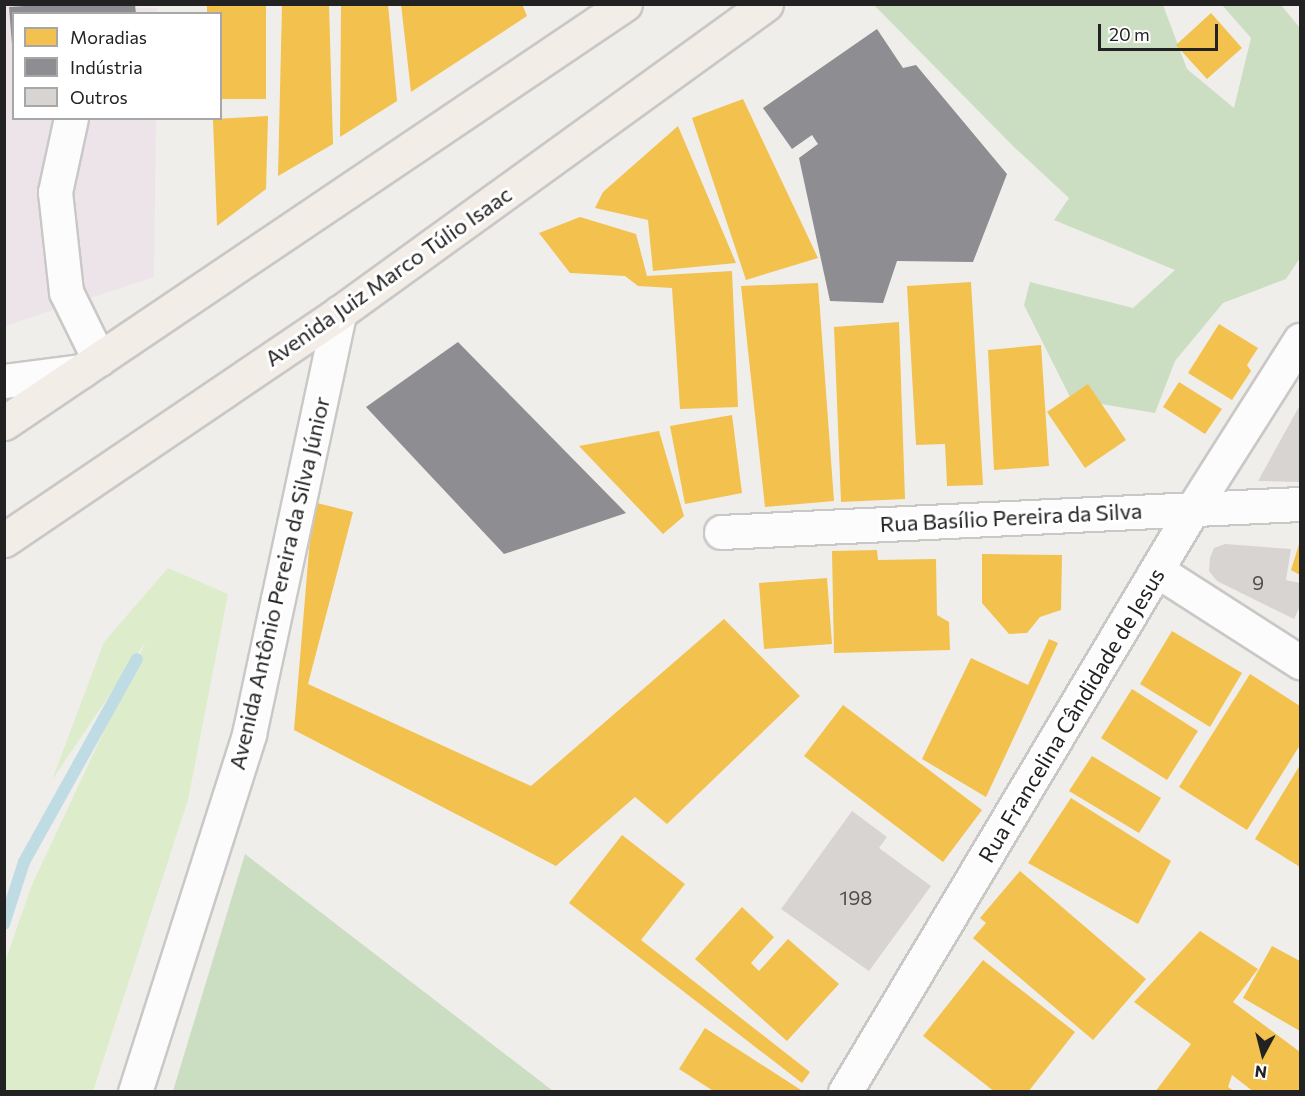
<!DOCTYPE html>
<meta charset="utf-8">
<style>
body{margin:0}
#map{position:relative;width:1305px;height:1096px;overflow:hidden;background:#f0eeeb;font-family:Commissioner,sans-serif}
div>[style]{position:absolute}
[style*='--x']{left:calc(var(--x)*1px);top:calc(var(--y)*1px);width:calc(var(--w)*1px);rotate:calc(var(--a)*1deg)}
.industrial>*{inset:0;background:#ede4e9}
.grass>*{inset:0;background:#ddeccb}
.forest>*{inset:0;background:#cbdec1}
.homes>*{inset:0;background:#f2c14e}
.industry>*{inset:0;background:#8d8d92}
.stream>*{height:12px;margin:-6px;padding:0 6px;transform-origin:6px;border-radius:6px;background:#bfdbe3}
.building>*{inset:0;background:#d7d4d2}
.roads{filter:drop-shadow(2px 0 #c9c8c7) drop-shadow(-2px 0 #c9c8c7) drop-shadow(0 2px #c9c8c7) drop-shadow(0 -2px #c9c8c7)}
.minor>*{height:33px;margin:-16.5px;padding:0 16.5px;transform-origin:16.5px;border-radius:16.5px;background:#fdfcfc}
.major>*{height:33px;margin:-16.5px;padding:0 16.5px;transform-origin:16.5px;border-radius:16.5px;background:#f3ede7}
span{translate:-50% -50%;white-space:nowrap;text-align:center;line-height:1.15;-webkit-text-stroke:6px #fff;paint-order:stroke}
.number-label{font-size:20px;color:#4f4e4e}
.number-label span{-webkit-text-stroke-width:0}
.street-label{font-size:22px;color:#222}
.frame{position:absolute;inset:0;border:6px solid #222;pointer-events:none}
.legend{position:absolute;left:12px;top:12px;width:210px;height:108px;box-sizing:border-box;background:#fff;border:2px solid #a7a7a7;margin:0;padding:8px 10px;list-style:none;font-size:18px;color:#222}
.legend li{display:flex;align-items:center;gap:12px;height:30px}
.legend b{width:30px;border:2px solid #a7a7a7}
.north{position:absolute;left:1233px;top:1024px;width:60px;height:60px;-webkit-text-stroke:4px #fff;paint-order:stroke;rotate:187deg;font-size:16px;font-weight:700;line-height:24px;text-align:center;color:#222}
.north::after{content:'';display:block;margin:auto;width:21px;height:27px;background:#222;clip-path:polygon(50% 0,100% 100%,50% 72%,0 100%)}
.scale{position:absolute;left:1098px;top:24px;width:120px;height:27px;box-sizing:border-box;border:3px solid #222;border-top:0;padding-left:8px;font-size:18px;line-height:21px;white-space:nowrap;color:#222;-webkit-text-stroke:4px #fff;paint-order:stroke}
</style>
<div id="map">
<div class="industrial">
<div style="clip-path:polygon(5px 6px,157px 8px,157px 14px,14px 14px,14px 118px,156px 119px,154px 277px,5px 326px)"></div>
</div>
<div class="grass">
<div style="clip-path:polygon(168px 568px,228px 594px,188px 800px,93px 1091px,5px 1091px,5px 962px,31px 887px,146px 641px,52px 780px,104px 642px)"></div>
</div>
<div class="forest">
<div style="clip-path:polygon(874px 5px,1163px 5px,1187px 69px,1234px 108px,1251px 38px,1222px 5px,1281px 5px,1300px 28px,1300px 258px,1286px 279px,1223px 303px,1175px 361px,1155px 413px,1071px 399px,1024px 305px,1030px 282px,1133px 308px,1175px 270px,1054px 220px,1069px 198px,1014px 147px)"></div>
<div style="clip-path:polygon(245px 854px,553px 1091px,173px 1091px)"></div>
</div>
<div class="homes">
<div style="clip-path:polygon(207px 4px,266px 4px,266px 99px,220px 99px,220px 14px,207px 14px)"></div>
<div style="clip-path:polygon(329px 4px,333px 144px,278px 176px,282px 5px)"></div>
<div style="clip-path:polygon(341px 4px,388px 4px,397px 101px,340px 137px)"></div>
<div style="clip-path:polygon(401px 4px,522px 4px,527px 16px,411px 92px)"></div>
<div style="clip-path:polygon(1211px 13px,1242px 48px,1207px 79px,1176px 45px)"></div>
<div style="clip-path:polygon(743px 99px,818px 258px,746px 280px,692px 118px)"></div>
<div style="clip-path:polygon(268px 116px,266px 189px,217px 226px,213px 119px)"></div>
<div style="clip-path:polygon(678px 126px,736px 263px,653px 271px,648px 220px,595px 208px,603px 192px)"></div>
<div style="clip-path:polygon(580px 217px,636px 234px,647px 276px,732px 271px,738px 407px,680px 409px,672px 288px,638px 286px,625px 276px,570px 273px,539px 233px)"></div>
<div style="clip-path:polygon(971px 282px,983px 485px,947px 486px,945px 444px,916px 445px,907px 286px)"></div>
<div style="clip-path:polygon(818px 283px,834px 501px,765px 507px,741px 286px)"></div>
<div style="clip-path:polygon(899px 322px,905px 499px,841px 502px,834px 327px)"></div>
<div style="clip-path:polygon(1219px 324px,1258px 348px,1247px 365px,1251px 371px,1232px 400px,1188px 373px)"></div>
<div style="clip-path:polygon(1041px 345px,1049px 466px,994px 470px,988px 350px)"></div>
<div style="clip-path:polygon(1179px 382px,1222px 409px,1205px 434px,1163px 407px)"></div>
<div style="clip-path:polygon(1088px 384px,1126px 440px,1085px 468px,1047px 412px)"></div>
<div style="clip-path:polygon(732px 415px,742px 493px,685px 504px,670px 426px)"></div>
<div style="clip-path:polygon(659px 431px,684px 516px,663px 534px,579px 446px)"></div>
<div style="clip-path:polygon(313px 502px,353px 512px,308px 684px,531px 786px,724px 619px,800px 696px,667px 824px,635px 797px,556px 866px,294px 730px)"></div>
<div style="clip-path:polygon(1300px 541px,1300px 575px,1291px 570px)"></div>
<div style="clip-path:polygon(877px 550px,878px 560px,936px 559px,937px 615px,949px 622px,950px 650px,834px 653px,832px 551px)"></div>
<div style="clip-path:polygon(982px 554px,1062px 555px,1061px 610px,1040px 617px,1027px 633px,1009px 634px,982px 603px)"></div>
<div style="clip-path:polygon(827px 578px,832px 644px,764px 649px,759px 583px)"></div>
<div style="clip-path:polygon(1172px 631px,1242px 673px,1210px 727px,1140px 684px)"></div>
<div style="clip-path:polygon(1049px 639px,1058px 643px,986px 797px,922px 759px,971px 658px,1028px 685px)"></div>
<div style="clip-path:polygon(1250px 674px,1300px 706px,1300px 745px,1247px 830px,1179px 787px)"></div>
<div style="clip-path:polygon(1132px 689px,1198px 731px,1167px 780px,1101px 738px)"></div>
<div style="clip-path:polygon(843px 705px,982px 810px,943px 862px,804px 756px)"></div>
<div style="clip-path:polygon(1092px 756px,1161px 798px,1139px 833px,1069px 791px)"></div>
<div style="clip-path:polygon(1300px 765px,1300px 867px,1255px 839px)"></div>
<div style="clip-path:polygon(1071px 798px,1171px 861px,1138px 924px,1028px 863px)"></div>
<div style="clip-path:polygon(622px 835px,685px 884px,641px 940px,810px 1072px,802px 1083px,569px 903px)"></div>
<div style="clip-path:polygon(1020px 871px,1146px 979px,1093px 1040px,973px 938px,986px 923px,980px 918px)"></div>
<div style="clip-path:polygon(742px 907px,774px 937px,751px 963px,759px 971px,788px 939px,839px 984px,787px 1041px,695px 959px)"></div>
<div style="clip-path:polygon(1200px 931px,1258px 969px,1233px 1002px,1300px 1052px,1300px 1092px,1254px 1092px,1232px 1075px,1228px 1087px,1235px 1092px,1155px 1092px,1191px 1044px,1134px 1002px)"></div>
<div style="clip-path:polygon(1272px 946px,1300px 961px,1300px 1031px,1243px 998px)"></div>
<div style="clip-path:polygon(983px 960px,1075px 1032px,1028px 1092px,995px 1092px,923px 1036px)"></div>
<div style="clip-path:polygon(705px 1028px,804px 1092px,715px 1092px,679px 1069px)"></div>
</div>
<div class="industry">
<div style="clip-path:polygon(53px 4px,135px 4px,136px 14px,14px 14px,12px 45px,9px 7px)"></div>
<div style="clip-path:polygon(877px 29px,903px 68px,916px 65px,1007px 174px,973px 262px,897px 261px,883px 303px,830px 301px,799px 158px,818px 144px,812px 135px,792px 149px,763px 108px)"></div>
<div style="clip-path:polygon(458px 342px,626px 513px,504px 554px,366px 407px)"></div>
</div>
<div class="stream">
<div style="--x:4;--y:924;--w:65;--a:-72.1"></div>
<div style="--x:24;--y:862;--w:232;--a:-60.9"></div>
</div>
<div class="building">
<div style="clip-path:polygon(1300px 405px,1300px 482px,1258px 481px)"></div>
<div style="clip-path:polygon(1225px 544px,1291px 549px,1286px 580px,1300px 583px,1300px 606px,1294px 619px,1217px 581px,1209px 571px,1210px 558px,1214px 548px)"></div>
<div style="clip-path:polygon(852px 811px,887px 837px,879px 848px,931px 886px,869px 971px,781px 909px)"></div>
</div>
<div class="roads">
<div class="minor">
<div style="--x:71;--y:118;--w:76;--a:102.2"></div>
<div style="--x:55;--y:192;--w:101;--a:83.7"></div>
<div style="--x:66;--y:292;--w:75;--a:63.8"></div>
<div style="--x:4;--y:381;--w:78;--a:-7.4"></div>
<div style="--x:721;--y:532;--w:580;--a:-2.77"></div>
<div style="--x:1158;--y:571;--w:169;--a:32.7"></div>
<div style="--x:135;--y:1092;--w:376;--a:-72.3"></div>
<div style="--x:249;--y:734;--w:431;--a:-77.9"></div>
<div style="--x:845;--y:1092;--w:681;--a:-59.18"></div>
<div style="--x:1194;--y:507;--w:198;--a:-57.6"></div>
</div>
<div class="major">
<div style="--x:4;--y:423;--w:749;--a:-34.01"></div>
<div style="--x:4;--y:540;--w:405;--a:-34.1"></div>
<div style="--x:339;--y:313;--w:527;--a:-35.89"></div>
</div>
</div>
<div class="number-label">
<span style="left:1258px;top:582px">9</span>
<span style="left:856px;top:897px">198</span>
</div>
<div class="street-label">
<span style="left:388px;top:276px;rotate:-35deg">Avenida Juiz Marco Túlio Isaac</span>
<span style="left:1011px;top:517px;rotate:-3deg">Rua Basílio Pereira da Silva</span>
<span style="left:279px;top:583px;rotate:-77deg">Avenida Antônio Pereira da Silva Júnior</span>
<span style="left:1071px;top:715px;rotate:-59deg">Rua Francelina Cândidade de Jesus</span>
</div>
<div class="frame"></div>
<ul class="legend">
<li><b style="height:16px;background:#f2c14e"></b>Moradias</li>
<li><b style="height:16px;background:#8d8d92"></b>Indústria</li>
<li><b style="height:16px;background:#d7d4d2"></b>Outros</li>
</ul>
<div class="north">N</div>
<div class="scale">20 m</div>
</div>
